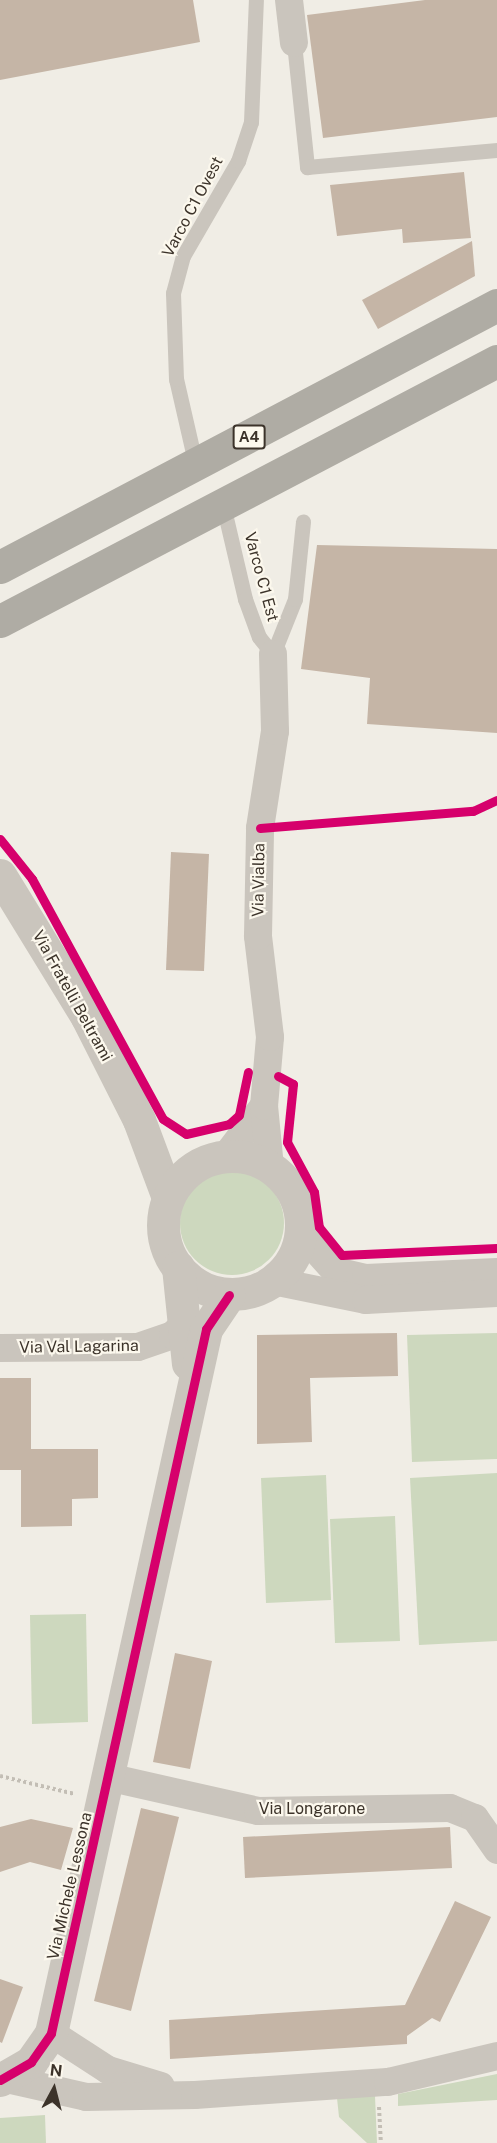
<!DOCTYPE html>
<style>
body{margin:0}
#map{position:relative;width:497px;height:2143px;overflow:hidden;background:#f0ede5;font-family:"Public Sans",sans-serif}
div>[style]{position:absolute}
[style*='--x']{left:calc(var(--x)*1px);top:calc(var(--y)*1px);width:calc(var(--w)*1px);rotate:calc(var(--a)*1deg)}
.green>*{inset:0;background:#cdd8be}
.round{border-radius:50%}
.building>*{inset:0;background:#c5b5a6}
.path>*{height:4px;margin-top:-2px;transform-origin:0;background:repeating-linear-gradient(90deg,#c3beb5 0 3px,transparent 0 6px)}
.service>*{height:15px;margin:-7.5px;padding:0 7.5px;transform-origin:7.5px;border-radius:7.5px;background:#cac5bd}
.minor>*{height:28px;margin:-14px;padding:0 14px;transform-origin:14px;border-radius:14px;background:#cac5bd}
.tertiary>*{height:33px;margin:-16.5px;padding:0 16.5px;transform-origin:16.5px;border-radius:16.5px;background:#cac5bd}
.tertiary>.ring{margin:-16.5px;padding:0;box-sizing:content-box;background:none;border:33px solid #cac5bd;border-radius:50%}
.motorway>*{height:33px;margin:-16.5px;padding:0 16.5px;transform-origin:16.5px;border-radius:16.5px;background:#afaca4}
.cycleway>*{height:9px;margin:-4.5px;padding:0 4.5px;transform-origin:4.5px;border-radius:4.5px;background:#d6006c}
span{translate:-50% -50%;white-space:nowrap;text-align:center;line-height:1.15;-webkit-text-stroke:4.5px #fcf8ed;paint-order:stroke}
.shield-label span{padding:2px 4px;background:#fcf8ed;border:2px solid;border-radius:4px;-webkit-text-stroke-width:0}
.shield-label{font-size:15px;color:#3c332a;font-weight:700}
.street-label{font-size:16px;color:#3c332a}
.north{position:absolute;left:24px;top:2059px;width:60px;height:60px;-webkit-text-stroke:4px #fcf8ed;paint-order:stroke;rotate:7deg;font-size:16px;font-weight:700;line-height:24px;text-align:center;color:#3c332a}
.north::after{content:'';display:block;margin:auto;width:21px;height:27px;background:#3c332a;clip-path:polygon(50% 0,100% 100%,50% 72%,0 100%)}
</style>
<div id="map">
<div class="green">
<div class="round" style="left:180px;top:1171px;width:104px;height:104px"></div>
<div style="clip-path:polygon(497px 1333px,497px 1459px,412px 1462px,407px 1335px)"></div>
<div style="clip-path:polygon(497px 1473px,497px 1641px,419px 1645px,410px 1478px)"></div>
<div style="clip-path:polygon(326px 1475px,331px 1600px,266px 1603px,261px 1478px)"></div>
<div style="clip-path:polygon(395px 1516px,400px 1641px,335px 1643px,330px 1519px)"></div>
<div style="clip-path:polygon(86px 1614px,88px 1722px,32px 1724px,30px 1615px)"></div>
<div style="clip-path:polygon(497px 2074px,497px 2100px,398px 2106px,398px 2094px)"></div>
<div style="clip-path:polygon(375px 2096px,377px 2143px,367px 2143px,339px 2117px,337px 2098px)"></div>
<div style="clip-path:polygon(45px 2115px,46px 2143px,0 2143px,0 2118px)"></div>
</div>
<div class="building">
<div style="clip-path:polygon(0 0,193px 0,200px 42px,0 80px)"></div>
<div style="clip-path:polygon(425px 0,497px 0,497px 117px,323px 138px,307px 15px)"></div>
<div style="clip-path:polygon(464px 172px,471px 238px,403px 243px,402px 229px,337px 236px,330px 185px)"></div>
<div style="clip-path:polygon(472px 241px,475px 276px,378px 329px,362px 300px)"></div>
<div style="clip-path:polygon(317px 545px,497px 549px,497px 733px,367px 724px,370px 678px,301px 669px)"></div>
<div style="clip-path:polygon(171px 852px,209px 854px,204px 971px,166px 970px)"></div>
<div style="clip-path:polygon(397px 1333px,398px 1376px,310px 1378px,312px 1442px,257px 1444px,257px 1335px)"></div>
<div style="clip-path:polygon(0 1378px,31px 1378px,31px 1449px,98px 1449px,98px 1498px,72px 1499px,72px 1526px,21px 1527px,21px 1470px,0 1470px)"></div>
<div style="clip-path:polygon(175px 1653px,212px 1661px,190px 1769px,153px 1762px)"></div>
<div style="clip-path:polygon(141px 1808px,179px 1817px,131px 2011px,94px 2001px)"></div>
<div style="clip-path:polygon(31px 1819px,73px 1828px,61px 1870px,30px 1862px,0 1872px,0 1827px)"></div>
<div style="clip-path:polygon(450px 1827px,452px 1868px,245px 1878px,243px 1837px)"></div>
<div style="clip-path:polygon(455px 1901px,491px 1917px,440px 2022px,432px 2018px,407px 2036px,407px 2044px,170px 2059px,169px 2020px,405px 2005px)"></div>
<div style="clip-path:polygon(0 1979px,23px 1987px,2px 2043px,0 2042px)"></div>
</div>
<div class="path">
<div style="--x:0;--y:1776;--w:77;--a:13.5"></div>
<div style="--x:379;--y:2107;--w:36;--a:87"></div>
</div>
<div class="service">
<div style="--x:294;--y:43;--w:125;--a:84"></div>
<div style="--x:307;--y:167;--w:191;--a:-5.1"></div>
<div style="--x:196;--y:466;--w:89;--a:-102.9"></div>
<div style="--x:176;--y:379;--w:86;--a:-92"></div>
<div style="--x:173;--y:293;--w:38;--a:-75"></div>
<div style="--x:183;--y:256;--w:110;--a:-59.9"></div>
<div style="--x:238;--y:161;--w:41;--a:-71.6"></div>
<div style="--x:251;--y:122;--w:122;--a:-87.7"></div>
<div style="--x:223;--y:505;--w:97;--a:76.8"></div>
<div style="--x:245;--y:599;--w:40;--a:69.8"></div>
<div style="--x:259;--y:637;--w:22;--a:51"></div>
<div style="--x:273;--y:654;--w:59;--a:-68.2"></div>
<div style="--x:295;--y:599;--w:78;--a:-84.1"></div>
</div>
<div class="minor">
<div style="--x:289;--y:0;--w:43;--a:83.4"></div>
<div style="--x:226;--y:1156;--w:63;--a:-52.8"></div>
<div style="--x:270;--y:1167;--w:61;--a:-95.6"></div>
<div style="--x:264;--y:1106;--w:69;--a:-85"></div>
<div style="--x:270;--y:1037;--w:102;--a:-96.8"></div>
<div style="--x:258;--y:936;--w:108;--a:-88.9"></div>
<div style="--x:260;--y:828;--w:98;--a:-81.2"></div>
<div style="--x:275;--y:731;--w:77;--a:-91.5"></div>
<div style="--x:302;--y:1223;--w:19;--a:72"></div>
<div style="--x:308;--y:1241;--w:40;--a:48"></div>
<div style="--x:335;--y:1271;--w:32;--a:13"></div>
<div style="--x:366;--y:1278;--w:131;--a:-2.6"></div>
<div style="--x:273;--y:1281;--w:95;--a:11.5"></div>
<div style="--x:366;--y:1300;--w:131;--a:-3.1"></div>
<div style="--x:0;--y:1348;--w:138;--a:-0.4"></div>
<div style="--x:138;--y:1347;--w:37;--a:-19"></div>
<div style="--x:173;--y:1335;--w:18;--a:-45"></div>
<div style="--x:112;--y:1778;--w:150;--a:12.7"></div>
<div style="--x:258;--y:1811;--w:192;--a:-0.9"></div>
<div style="--x:450;--y:1808;--w:27;--a:22"></div>
<div style="--x:475;--y:1818;--w:39;--a:55"></div>
<div style="--x:51;--y:2033;--w:68;--a:33"></div>
<div style="--x:108;--y:2070;--w:55;--a:16.8"></div>
<div style="--x:7;--y:2079;--w:81;--a:12.8"></div>
<div style="--x:86;--y:2097;--w:109;--a:-1.1"></div>
<div style="--x:195;--y:2095;--w:193;--a:-3.9"></div>
<div style="--x:388;--y:2082;--w:112;--a:-13.4"></div>
</div>
<div class="tertiary">
<div style="--x:0;--y:875;--w:167;--a:58.5"></div>
<div style="--x:87;--y:1017;--w:115;--a:63.2"></div>
<div style="--x:139;--y:1120;--w:80;--a:69.5"></div>
<div class="ring" style="left:163px;top:1156px;width:105px;height:105px"></div>
<div style="--x:178;--y:1267;--w:97;--a:84.1"></div>
<div style="--x:0;--y:2080;--w:36;--a:-30"></div>
<div style="--x:31;--y:2062;--w:35;--a:-55"></div>
<div style="--x:51;--y:2033;--w:721;--a:-77.58"></div>
<div style="--x:206;--y:1329;--w:41;--a:-55.9"></div>
</div>
<div class="motorway">
<div style="--x:0;--y:567;--w:562;--a:-27.8"></div>
<div style="--x:0;--y:621;--w:561;--a:-27.62"></div>
</div>
<div class="cycleway">
<div style="--x:260;--y:828;--w:214;--a:-4.6"></div>
<div style="--x:473;--y:811;--w:26;--a:-25"></div>
<div style="--x:0;--y:839;--w:51;--a:51.3"></div>
<div style="--x:32;--y:879;--w:273;--a:61.4"></div>
<div style="--x:163;--y:1119;--w:27;--a:33"></div>
<div style="--x:186;--y:1134;--w:44;--a:-13.1"></div>
<div style="--x:229;--y:1124;--w:13;--a:-42"></div>
<div style="--x:239;--y:1115;--w:44;--a:-78.2"></div>
<div style="--x:278;--y:1076;--w:17;--a:28"></div>
<div style="--x:293;--y:1084;--w:58;--a:95.9"></div>
<div style="--x:287;--y:1142;--w:57;--a:61.6"></div>
<div style="--x:314;--y:1192;--w:35;--a:82"></div>
<div style="--x:319;--y:1227;--w:36;--a:51"></div>
<div style="--x:342;--y:1255;--w:155;--a:-2.6"></div>
<div style="--x:0;--y:2080;--w:36;--a:-30"></div>
<div style="--x:31;--y:2062;--w:35;--a:-55"></div>
<div style="--x:51;--y:2033;--w:721;--a:-77.58"></div>
<div style="--x:206;--y:1329;--w:41;--a:-55.9"></div>
</div>
<div class="shield-label">
<span style="left:249px;top:437px">A4</span>
</div>
<div class="street-label">
<span style="left:193px;top:207px;rotate:-62deg">Varco C1 Ovest</span>
<span style="left:261px;top:577px;rotate:75deg">Varco C1 Est</span>
<span style="left:259px;top:880px;rotate:-89deg">Via Vialba</span>
<span style="left:72px;top:996px;rotate:61deg">Via Fratelli Beltrami</span>
<span style="left:79px;top:1347px;rotate:-1deg">Via Val Lagarina</span>
<span style="left:312px;top:1809px">Via Longarone</span>
<span style="left:70px;top:1886px;rotate:-77deg">Via Michele Lessona</span>
</div>
<div class="north">N</div>
</div>
